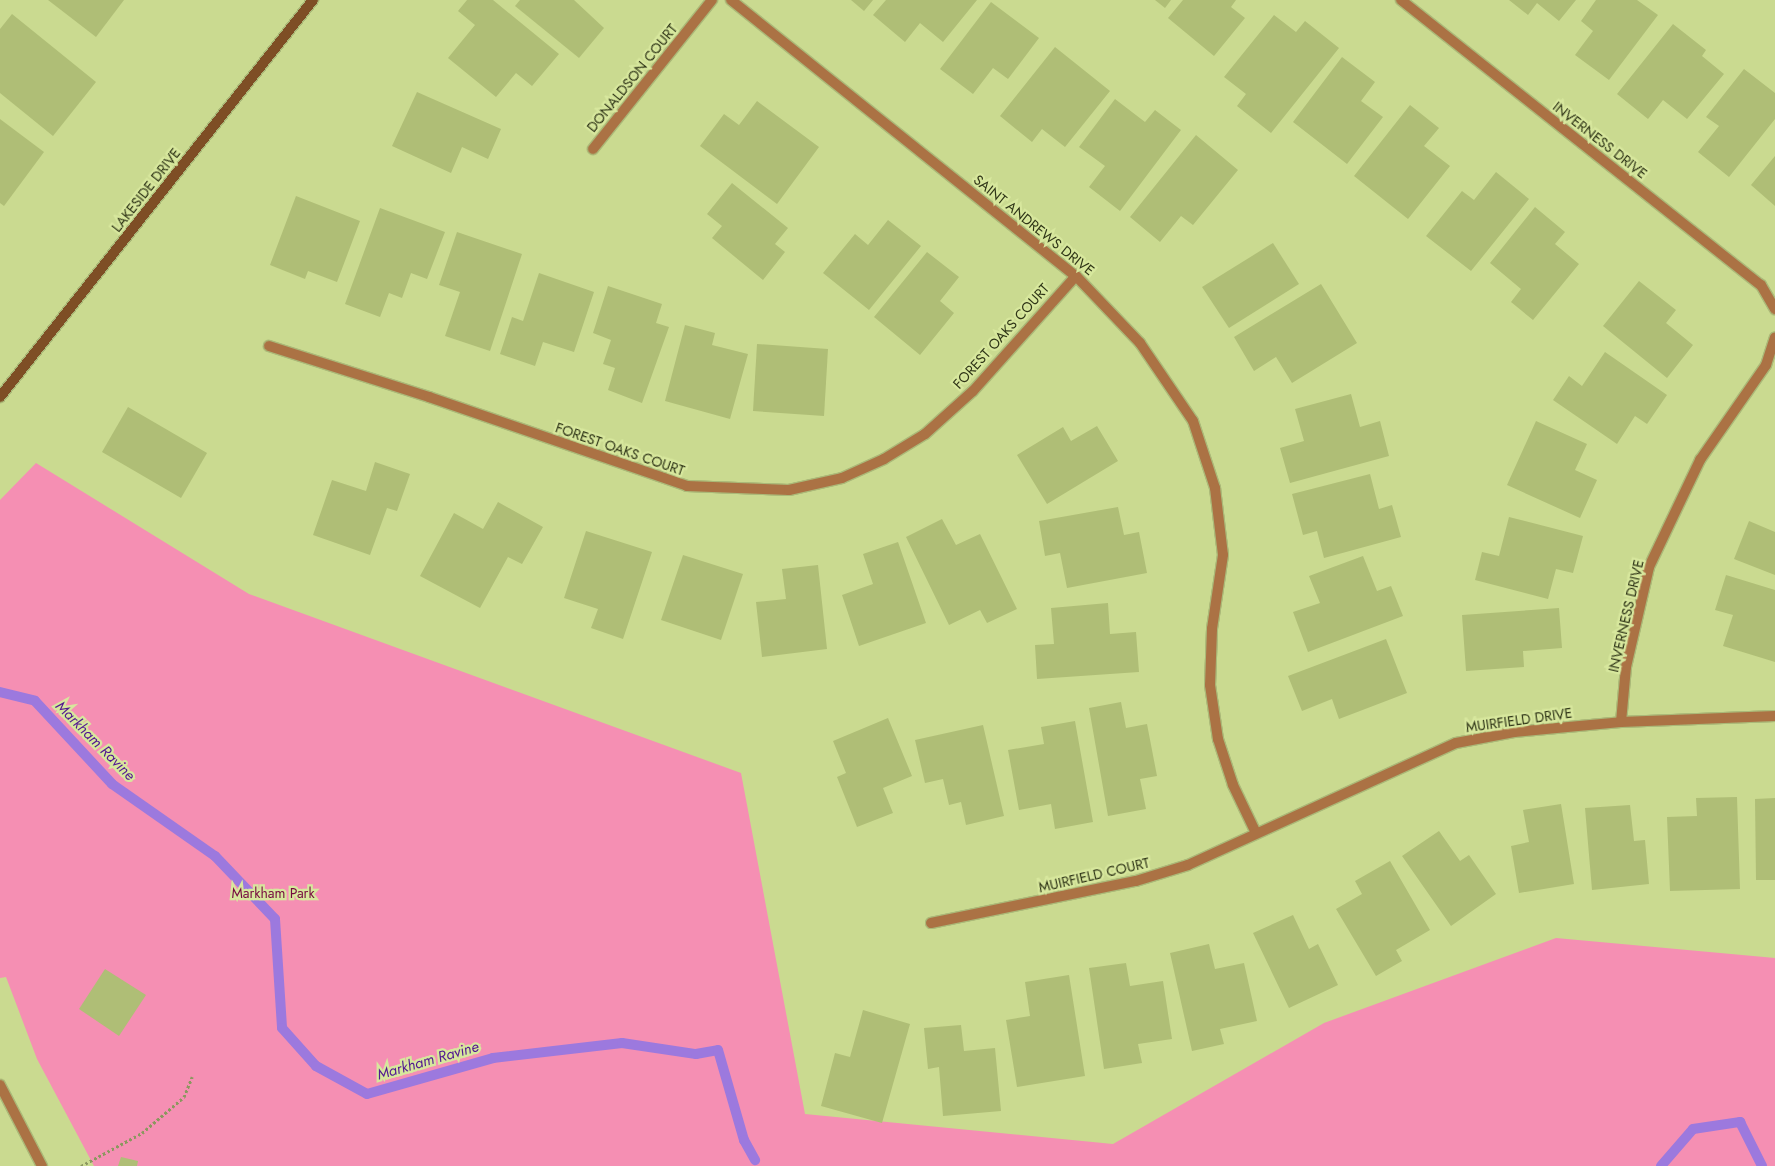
<!DOCTYPE html>
<style>
body{margin:0}
#map{position:relative;width:1775px;height:1166px;overflow:hidden;background:#cada90;font-family:Jost,sans-serif}
div>[style]{position:absolute}
[style*='--x']{left:calc(var(--x)*1px);top:calc(var(--y)*1px);width:calc(var(--w)*1px);rotate:calc(var(--a)*1deg)}
.green>*{inset:0;background:#f58fb3}
.stream>*{height:10px;margin:-5px;padding:0 5px;transform-origin:5px;border-radius:5px;background:#9c79de}
.building>*{inset:0;background:#afbe76}
.path>*{height:3px;margin-top:-1.5px;transform-origin:0;background:repeating-linear-gradient(90deg,#8b975f 0 2.5px,transparent 0 5px)}
.roads{filter:drop-shadow(1px 0 #abb978) drop-shadow(-1px 0 #abb978) drop-shadow(0 1px #abb978) drop-shadow(0 -1px #abb978)}
.street>*{height:10px;margin:-5px;padding:0 5px;transform-origin:5px;border-radius:5px;background:#ab7244}
.secondary>*{height:10px;margin:-5px;padding:0 5px;transform-origin:5px;border-radius:5px;background:#7e4e25}
span{translate:-50% -50%;white-space:nowrap;text-align:center;line-height:1.15;-webkit-text-stroke:4.5px #d7e79d;paint-order:stroke}
.street-label{font-size:14px;color:#2e3416}
.park-label{font-size:14px;color:#76093f}
.water-label{font-size:15px;color:#511691;font-style:italic}
</style>
<div id="map">
<div class="green">
<div style="clip-path:polygon(36px 463px,249px 594px,741px 773px,805px 1114px,1113px 1144px,1324px 1023px,1556px 938px,1775px 958px,1775px 1166px,94px 1166px,37px 1059px,6px 977px,0 978px,0 500px)"></div>
</div>
<div class="stream">
<div style="--x:0;--y:692;--w:36;--a:14"></div>
<div style="--x:35;--y:701;--w:113;--a:47.1"></div>
<div style="--x:112;--y:784;--w:126;--a:35"></div>
<div style="--x:215;--y:856;--w:87;--a:46.4"></div>
<div style="--x:275;--y:919;--w:109;--a:86.3"></div>
<div style="--x:282;--y:1028;--w:51;--a:48.2"></div>
<div style="--x:316;--y:1066;--w:58;--a:28.8"></div>
<div style="--x:367;--y:1094;--w:131;--a:-15.9"></div>
<div style="--x:493;--y:1058;--w:130;--a:-6.6"></div>
<div style="--x:622;--y:1043;--w:75;--a:8.5"></div>
<div style="--x:696;--y:1054;--w:22;--a:-10"></div>
<div style="--x:718;--y:1050;--w:94;--a:73.9"></div>
<div style="--x:744;--y:1140;--w:23;--a:61"></div>
<div style="--x:1661;--y:1166;--w:49;--a:-49.1"></div>
<div style="--x:1693;--y:1129;--w:48;--a:-8.5"></div>
<div style="--x:1740;--y:1122;--w:49;--a:63.4"></div>
</div>
<div class="building">
<div style="clip-path:polygon(48px 0,124px 0,96px 37px)"></div>
<div style="clip-path:polygon(467px 0,493px 0,559px 54px,532px 86px,516px 73px,496px 97px,448px 58px,475px 25px,458px 11px)"></div>
<div style="clip-path:polygon(520px 0,574px 0,604px 28px,579px 58px,515px 6px)"></div>
<div style="clip-path:polygon(851px 0,873px 0,864px 11px)"></div>
<div style="clip-path:polygon(886px 0,977px 0,943px 42px,920px 23px,905px 42px,873px 15px)"></div>
<div style="clip-path:polygon(1155px 0,1171px 0,1165px 8px)"></div>
<div style="clip-path:polygon(1183px 0,1236px 0,1231px 7px,1245px 18px,1214px 56px,1168px 18px)"></div>
<div style="clip-path:polygon(1509px 0,1576px 0,1559px 21px,1537px 3px,1528px 15px)"></div>
<div style="clip-path:polygon(1596px 0,1637px 0,1658px 15px,1609px 80px,1575px 55px,1593px 31px,1581px 21px)"></div>
<div style="clip-path:polygon(991px 2px,1039px 38px,1008px 79px,993px 68px,973px 94px,940px 69px)"></div>
<div style="clip-path:polygon(12px 14px,96px 82px,53px 136px,0 93px,0 29px)"></div>
<div style="clip-path:polygon(1274px 15px,1296px 32px,1305px 21px,1339px 48px,1271px 133px,1237px 106px,1246px 94px,1224px 77px)"></div>
<div style="clip-path:polygon(1673px 24px,1706px 50px,1702px 56px,1724px 74px,1687px 119px,1663px 100px,1648px 119px,1617px 94px)"></div>
<div style="clip-path:polygon(1055px 47px,1110px 91px,1065px 147px,1042px 129px,1032px 142px,1000px 116px)"></div>
<div style="clip-path:polygon(1342px 57px,1375px 82px,1361px 101px,1383px 117px,1347px 164px,1293px 122px)"></div>
<div style="clip-path:polygon(1744px 69px,1775px 93px,1775px 119px,1729px 177px,1698px 152px,1719px 126px,1706px 117px)"></div>
<div style="clip-path:polygon(417px 92px,501px 129px,488px 159px,462px 147px,451px 173px,392px 146px)"></div>
<div style="clip-path:polygon(1115px 99px,1145px 122px,1155px 110px,1181px 130px,1120px 211px,1089px 187px,1105px 166px,1079px 147px)"></div>
<div style="clip-path:polygon(757px 101px,819px 147px,777px 204px,700px 146px,724px 114px,739px 125px)"></div>
<div style="clip-path:polygon(1410px 105px,1439px 128px,1424px 146px,1450px 166px,1408px 219px,1354px 176px)"></div>
<div style="clip-path:polygon(0 119px,44px 152px,4px 206px,0 203px)"></div>
<div style="clip-path:polygon(1196px 135px,1238px 170px,1193px 225px,1181px 216px,1160px 242px,1130px 217px)"></div>
<div style="clip-path:polygon(1775px 156px,1775px 206px,1751px 185px)"></div>
<div style="clip-path:polygon(1496px 172px,1529px 199px,1471px 271px,1426px 236px,1462px 191px,1474px 200px)"></div>
<div style="clip-path:polygon(732px 183px,788px 228px,775px 244px,785px 252px,763px 280px,712px 238px,722px 226px,707px 214px)"></div>
<div style="clip-path:polygon(296px 196px,360px 221px,337px 282px,308px 271px,305px 279px,270px 265px)"></div>
<div style="clip-path:polygon(1535px 207px,1565px 232px,1555px 244px,1579px 264px,1533px 320px,1511px 302px,1521px 289px,1490px 263px)"></div>
<div style="clip-path:polygon(380px 208px,445px 232px,427px 279px,411px 273px,402px 298px,389px 293px,380px 317px,345px 304px)"></div>
<div style="clip-path:polygon(888px 220px,921px 246px,869px 310px,823px 273px,855px 234px,868px 245px)"></div>
<div style="clip-path:polygon(457px 232px,522px 254px,490px 351px,445px 336px,460px 292px,439px 285px)"></div>
<div style="clip-path:polygon(1273px 243px,1299px 284px,1229px 328px,1202px 287px)"></div>
<div style="clip-path:polygon(927px 252px,959px 277px,940px 301px,954px 313px,920px 355px,874px 317px)"></div>
<div style="clip-path:polygon(539px 273px,594px 292px,574px 352px,543px 342px,535px 366px,500px 354px,512px 317px,523px 321px)"></div>
<div style="clip-path:polygon(1639px 281px,1676px 310px,1666px 323px,1693px 345px,1667px 378px,1603px 326px)"></div>
<div style="clip-path:polygon(1321px 284px,1357px 343px,1292px 383px,1276px 357px,1254px 371px,1234px 337px)"></div>
<div style="clip-path:polygon(608px 286px,662px 304px,656px 323px,669px 327px,642px 403px,608px 390px,615px 368px,603px 364px,611px 340px,593px 333px)"></div>
<div style="clip-path:polygon(685px 325px,715px 333px,712px 345px,748px 354px,730px 419px,665px 401px)"></div>
<div style="clip-path:polygon(757px 344px,828px 349px,824px 416px,753px 411px)"></div>
<div style="clip-path:polygon(1605px 352px,1667px 395px,1647px 424px,1635px 416px,1617px 444px,1553px 400px,1569px 376px,1582px 386px)"></div>
<div style="clip-path:polygon(1351px 394px,1360px 427px,1380px 421px,1389px 456px,1290px 483px,1280px 448px,1304px 441px,1295px 409px)"></div>
<div style="clip-path:polygon(128px 407px,207px 453px,181px 498px,102px 452px)"></div>
<div style="clip-path:polygon(1536px 421px,1587px 444px,1575px 470px,1597px 480px,1580px 518px,1507px 485px)"></div>
<div style="clip-path:polygon(1097px 426px,1118px 461px,1047px 504px,1017px 455px,1063px 427px,1071px 441px)"></div>
<div style="clip-path:polygon(375px 462px,410px 474px,397px 511px,387px 508px,370px 555px,313px 535px,332px 480px,366px 491px)"></div>
<div style="clip-path:polygon(1370px 474px,1379px 509px,1392px 505px,1401px 537px,1324px 558px,1317px 531px,1303px 535px,1292px 494px)"></div>
<div style="clip-path:polygon(498px 502px,543px 527px,522px 564px,508px 557px,480px 608px,420px 576px,454px 513px,483px 529px)"></div>
<div style="clip-path:polygon(1118px 507px,1124px 535px,1139px 532px,1147px 573px,1067px 588px,1060px 553px,1045px 556px,1039px 521px)"></div>
<div style="clip-path:polygon(1509px 517px,1583px 536px,1573px 573px,1556px 569px,1548px 599px,1475px 580px,1482px 552px,1499px 556px)"></div>
<div style="clip-path:polygon(942px 519px,956px 545px,980px 534px,1017px 609px,987px 623px,980px 610px,949px 625px,906px 537px)"></div>
<div style="clip-path:polygon(1749px 521px,1775px 532px,1775px 575px,1734px 559px)"></div>
<div style="clip-path:polygon(586px 531px,652px 552px,623px 639px,591px 628px,598px 609px,564px 598px)"></div>
<div style="clip-path:polygon(898px 542px,926px 623px,859px 646px,842px 595px,873px 584px,863px 554px)"></div>
<div style="clip-path:polygon(683px 555px,743px 574px,721px 640px,661px 620px)"></div>
<div style="clip-path:polygon(1363px 556px,1377px 591px,1391px 586px,1403px 616px,1308px 652px,1293px 612px,1320px 603px,1309px 576px)"></div>
<div style="clip-path:polygon(818px 565px,827px 649px,762px 657px,756px 602px,786px 599px,782px 569px)"></div>
<div style="clip-path:polygon(1726px 575px,1775px 590px,1775px 662px,1723px 646px,1733px 615px,1715px 610px)"></div>
<div style="clip-path:polygon(1108px 603px,1110px 634px,1136px 632px,1139px 672px,1037px 679px,1035px 645px,1054px 644px,1051px 608px)"></div>
<div style="clip-path:polygon(1559px 608px,1562px 648px,1523px 651px,1524px 667px,1466px 671px,1462px 615px)"></div>
<div style="clip-path:polygon(1386px 639px,1407px 693px,1339px 719px,1332px 699px,1302px 711px,1288px 676px)"></div>
<div style="clip-path:polygon(1121px 702px,1126px 728px,1147px 724px,1157px 776px,1140px 779px,1146px 809px,1108px 816px,1089px 708px)"></div>
<div style="clip-path:polygon(888px 718px,912px 776px,883px 788px,893px 813px,857px 827px,837px 777px,846px 773px,833px 741px)"></div>
<div style="clip-path:polygon(1075px 721px,1093px 822px,1055px 829px,1051px 804px,1019px 810px,1008px 750px,1044px 744px,1041px 727px)"></div>
<div style="clip-path:polygon(983px 725px,1004px 816px,966px 825px,961px 802px,949px 805px,943px 779px,925px 783px,915px 740px)"></div>
<div style="clip-path:polygon(1737px 797px,1740px 889px,1670px 891px,1667px 817px,1697px 816px,1696px 798px)"></div>
<div style="clip-path:polygon(1775px 798px,1775px 880px,1756px 880px,1755px 799px)"></div>
<div style="clip-path:polygon(1561px 804px,1574px 884px,1519px 893px,1511px 846px,1529px 842px,1523px 810px)"></div>
<div style="clip-path:polygon(1630px 805px,1634px 841px,1645px 840px,1649px 884px,1592px 890px,1585px 808px)"></div>
<div style="clip-path:polygon(1439px 831px,1460px 861px,1469px 855px,1496px 894px,1451px 926px,1402px 856px)"></div>
<div style="clip-path:polygon(1390px 861px,1430px 930px,1396px 950px,1402px 961px,1376px 976px,1336px 909px,1362px 894px,1355px 881px)"></div>
<div style="clip-path:polygon(1293px 915px,1309px 949px,1318px 944px,1338px 985px,1289px 1008px,1253px 933px)"></div>
<div style="clip-path:polygon(1209px 944px,1215px 969px,1244px 963px,1257px 1021px,1220px 1029px,1224px 1044px,1192px 1051px,1170px 953px)"></div>
<div style="clip-path:polygon(1126px 963px,1130px 986px,1163px 981px,1172px 1039px,1138px 1044px,1142px 1063px,1104px 1069px,1089px 968px)"></div>
<div style="clip-path:polygon(105px 969px,146px 995px,119px 1036px,79px 1009px)"></div>
<div style="clip-path:polygon(1069px 975px,1085px 1076px,1017px 1087px,1006px 1020px,1030px 1016px,1025px 982px)"></div>
<div style="clip-path:polygon(863px 1010px,910px 1024px,882px 1123px,821px 1106px,835px 1053px,850px 1057px)"></div>
<div style="clip-path:polygon(961px 1025px,964px 1051px,995px 1048px,1001px 1111px,943px 1116px,939px 1067px,928px 1069px,924px 1028px)"></div>
<div style="clip-path:polygon(121px 1157px,138px 1161px,137px 1166px,118px 1166px)"></div>
</div>
<div class="path">
<div style="--x:81;--y:1166;--w:69;--a:-28.4"></div>
<div style="--x:142;--y:1133;--w:55;--a:-40.6"></div>
<div style="--x:184;--y:1097;--w:22;--a:-68"></div>
</div>
<div class="roads">
<div class="street">
<div style="--x:731;--y:0;--w:442;--a:38.7"></div>
<div style="--x:1076;--y:276;--w:93;--a:46.3"></div>
<div style="--x:1140;--y:343;--w:94;--a:55.8"></div>
<div style="--x:1193;--y:421;--w:71;--a:71.8"></div>
<div style="--x:1215;--y:488;--w:67;--a:83.2"></div>
<div style="--x:1223;--y:555;--w:75;--a:98.5"></div>
<div style="--x:1212;--y:629;--w:56;--a:92"></div>
<div style="--x:1210;--y:685;--w:55;--a:81.6"></div>
<div style="--x:1218;--y:739;--w:48;--a:71.9"></div>
<div style="--x:1233;--y:785;--w:53;--a:64.4"></div>
<div style="--x:1401;--y:0;--w:459;--a:38.4"></div>
<div style="--x:1761;--y:285;--w:28;--a:60"></div>
<div style="--x:593;--y:149;--w:191;--a:-51.4"></div>
<div style="--x:269;--y:346;--w:168;--a:17.7"></div>
<div style="--x:429;--y:397;--w:273;--a:19"></div>
<div style="--x:687;--y:486;--w:102;--a:2.2"></div>
<div style="--x:789;--y:490;--w:54;--a:-12.8"></div>
<div style="--x:842;--y:478;--w:46;--a:-24.3"></div>
<div style="--x:884;--y:459;--w:48;--a:-31.4"></div>
<div style="--x:925;--y:434;--w:64;--a:-41.9"></div>
<div style="--x:973;--y:391;--w:154;--a:-48.2"></div>
<div style="--x:1621;--y:722;--w:55;--a:-84.8"></div>
<div style="--x:1626;--y:667;--w:103;--a:-77"></div>
<div style="--x:1649;--y:567;--w:119;--a:-64.5"></div>
<div style="--x:1700;--y:460;--w:116;--a:-55.2"></div>
<div style="--x:1766;--y:365;--w:29;--a:-72"></div>
<div style="--x:931;--y:923;--w:209;--a:-11.6"></div>
<div style="--x:1136;--y:881;--w:54;--a:-17.1"></div>
<div style="--x:1188;--y:865;--w:294;--a:-24.5"></div>
<div style="--x:1456;--y:743;--w:59;--a:-10.7"></div>
<div style="--x:1514;--y:732;--w:107;--a:-5.3"></div>
<div style="--x:1621;--y:722;--w:154;--a:-2.2"></div>
<div style="--x:0;--y:1085;--w:91;--a:62.6"></div>
</div>
<div class="secondary">
<div style="--x:0;--y:397;--w:506;--a:-51.75"></div>
</div>
</div>
<div class="street-label">
<span style="left:632px;top:78px;rotate:-51deg">DONALDSON COURT</span>
<span style="left:1600px;top:140px;rotate:38deg">INVERNESS DRIVE</span>
<span style="left:146px;top:190px;rotate:-52deg">LAKESIDE DRIVE</span>
<span style="left:1034px;top:225px;rotate:39deg">SAINT ANDREWS DRIVE</span>
<span style="left:1001px;top:336px;rotate:-48deg">FOREST OAKS COURT</span>
<span style="left:620px;top:449px;rotate:19deg">FOREST OAKS COURT</span>
<span style="left:1626px;top:616px;rotate:-77deg">INVERNESS DRIVE</span>
<span style="left:1519px;top:720px;rotate:-8deg">MUIRFIELD DRIVE</span>
<span style="left:1094px;top:875px;rotate:-13deg">MUIRFIELD COURT</span>
</div>
<div class="park-label">
<span style="left:273px;top:893px">Markham Park</span>
</div>
<div class="water-label">
<span style="left:95px;top:741px;rotate:45deg">Markham Ravine</span>
<span style="left:428px;top:1061px;rotate:-16deg">Markham Ravine</span>
</div>
</div>
